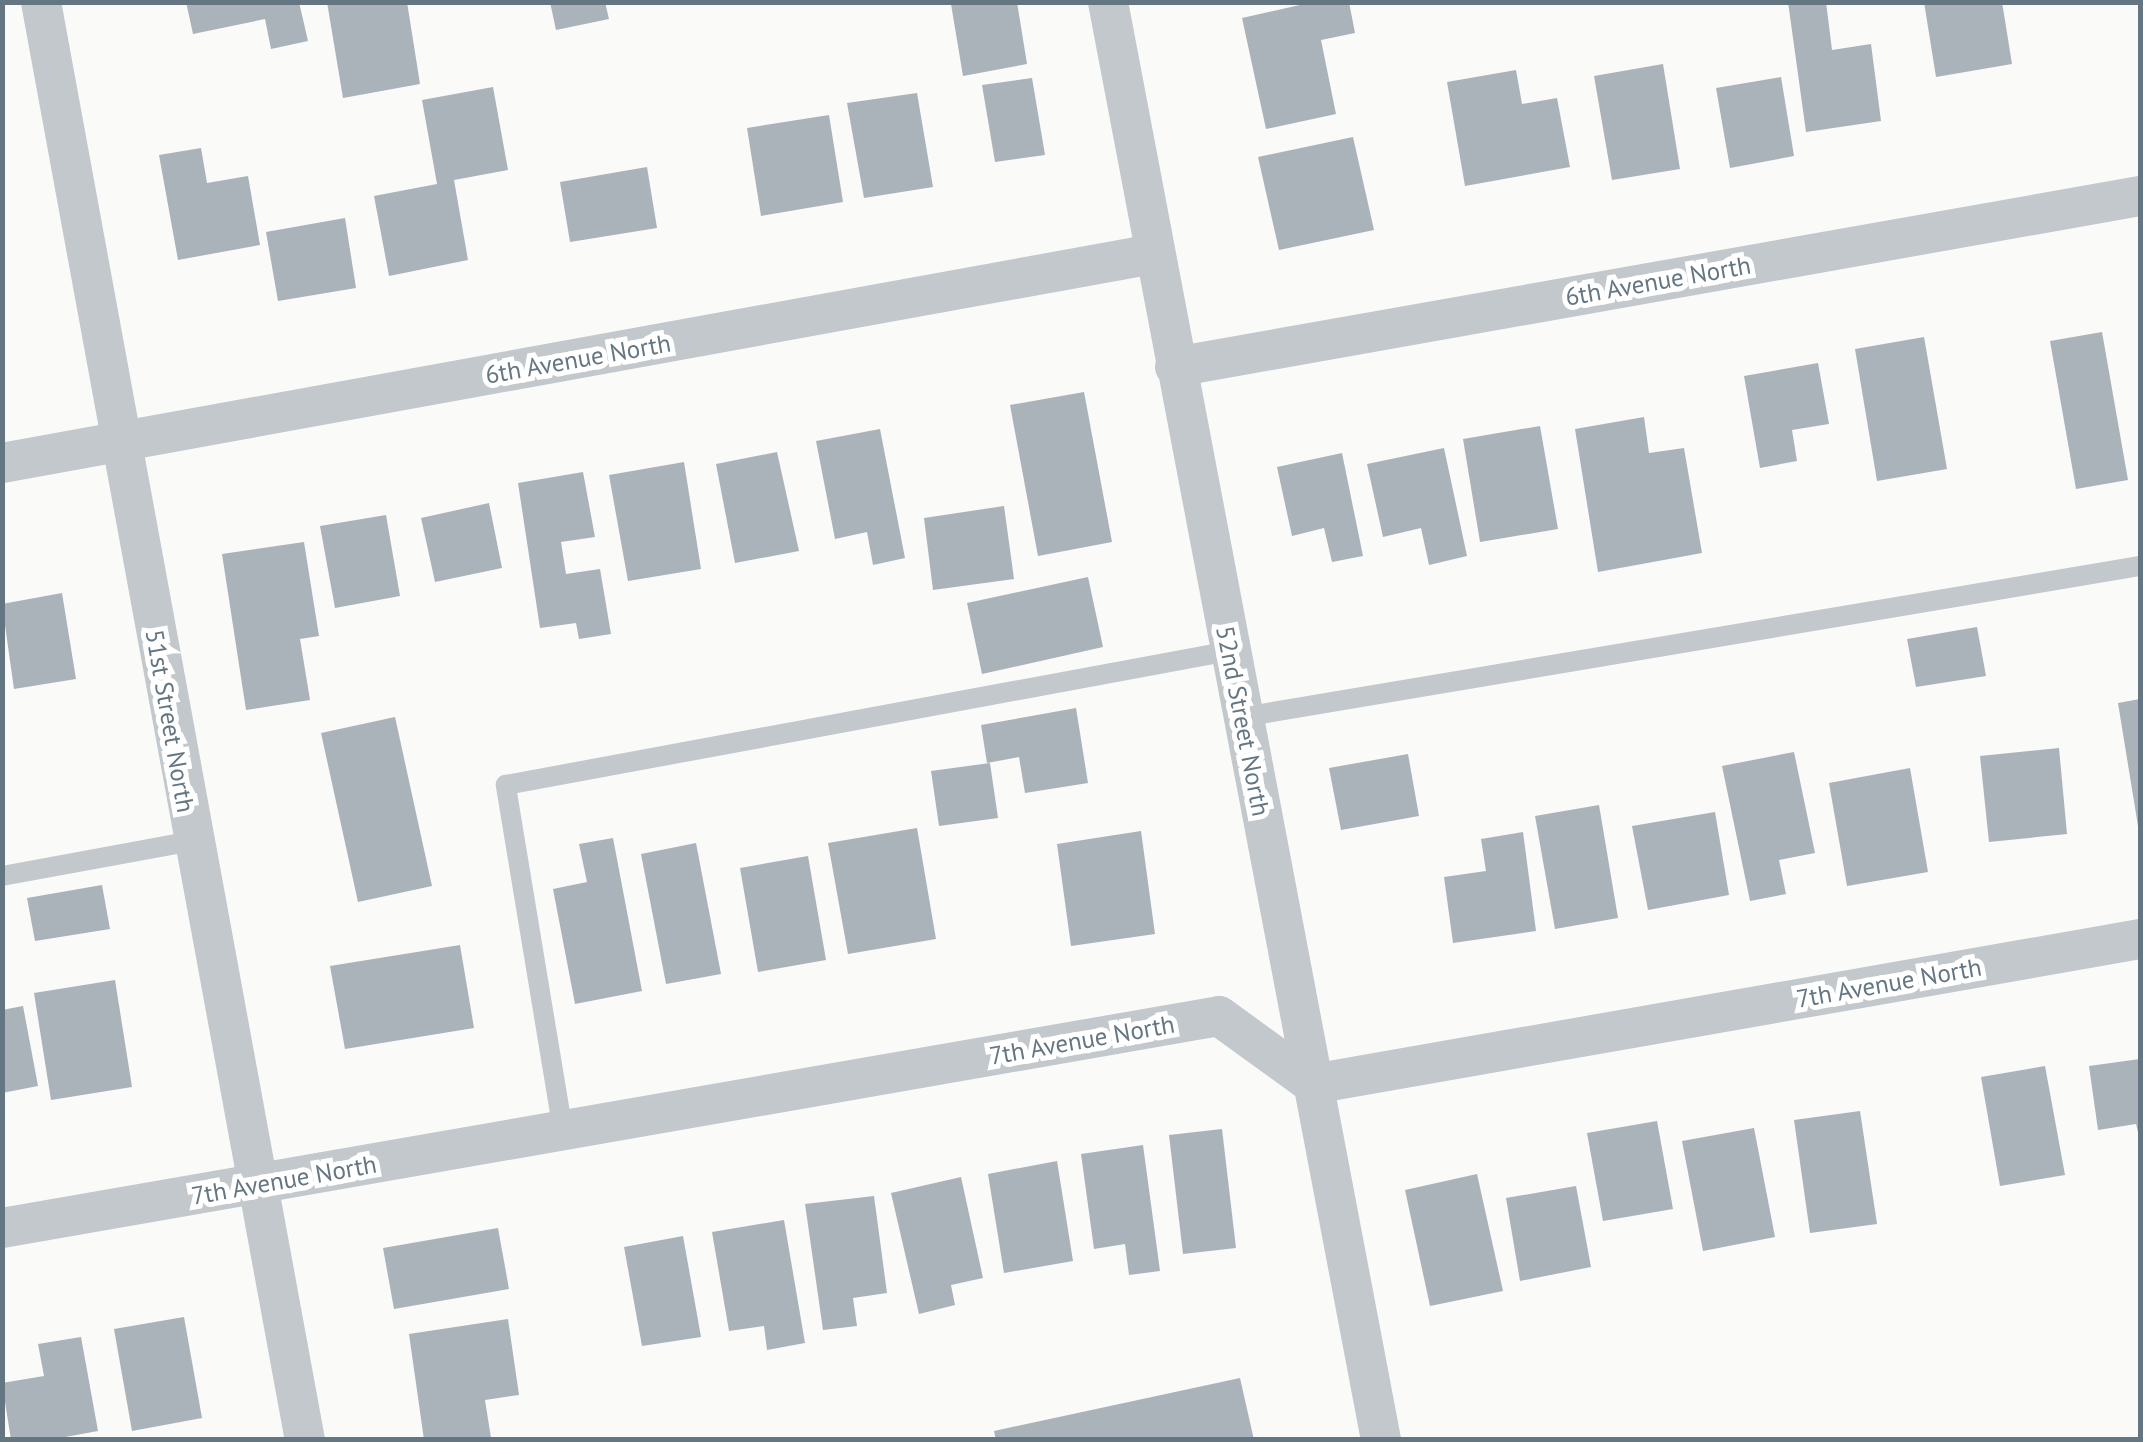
<!DOCTYPE html>
<style>
body{margin:0}
#map{position:relative;width:2143px;height:1442px;overflow:hidden;background:#fafaf8;font-family:"PT Sans",sans-serif}
div>[style]{position:absolute}
[style*='--x']{left:calc(var(--x)*1px);top:calc(var(--y)*1px);width:calc(var(--w)*1px);rotate:calc(var(--a)*1deg)}
.building>*{inset:0;background:#aab3b9}
.service>*{height:20px;margin:-10px;padding:0 10px;transform-origin:10px;border-radius:10px;background:#c3c8cc}
.minor>*{height:40px;margin:-20px;padding:0 20px;transform-origin:20px;border-radius:20px;background:#c3c8cc}
span{translate:-50% -50%;white-space:nowrap;text-align:center;line-height:1.15;-webkit-text-stroke:10px #fff;paint-order:stroke}
.street-label{font-size:25px;color:#657683}
.frame{position:absolute;inset:0;border:5px solid #657683;pointer-events:none}
</style>
<div id="map">
<div class="building">
<div style="clip-path:polygon(186px 2px,299px 2px,308px 41px,271px 49px,265px 19px,193px 34px)"></div>
<div style="clip-path:polygon(327px 2px,407px 2px,420px 84px,343px 98px)"></div>
<div style="clip-path:polygon(550px 2px,605px 2px,609px 19px,556px 30px)"></div>
<div style="clip-path:polygon(1017px 2px,1027px 64px,963px 76px,951px 4px)"></div>
<div style="clip-path:polygon(1313px 2px,1349px 2px,1355px 33px,1321px 40px,1336px 114px,1266px 129px,1242px 18px)"></div>
<div style="clip-path:polygon(1788px 2px,1826px 2px,1832px 50px,1871px 44px,1881px 121px,1806px 132px)"></div>
<div style="clip-path:polygon(1924px 2px,2002px 2px,2012px 64px,1936px 77px)"></div>
<div style="clip-path:polygon(1663px 64px,1680px 169px,1612px 180px,1594px 76px)"></div>
<div style="clip-path:polygon(1516px 70px,1522px 104px,1557px 98px,1570px 167px,1465px 186px,1447px 82px)"></div>
<div style="clip-path:polygon(1781px 77px,1794px 156px,1730px 168px,1716px 88px)"></div>
<div style="clip-path:polygon(1032px 78px,1045px 155px,995px 162px,982px 85px)"></div>
<div style="clip-path:polygon(493px 87px,508px 170px,454px 180px,468px 260px,389px 276px,374px 196px,437px 184px,422px 100px)"></div>
<div style="clip-path:polygon(917px 93px,933px 187px,864px 198px,847px 103px)"></div>
<div style="clip-path:polygon(829px 115px,843px 202px,761px 216px,747px 128px)"></div>
<div style="clip-path:polygon(1353px 137px,1374px 230px,1279px 250px,1258px 157px)"></div>
<div style="clip-path:polygon(201px 148px,207px 183px,248px 176px,260px 245px,178px 260px,159px 155px)"></div>
<div style="clip-path:polygon(647px 167px,657px 228px,570px 242px,560px 182px)"></div>
<div style="clip-path:polygon(345px 218px,356px 288px,278px 301px,266px 232px)"></div>
<div style="clip-path:polygon(2102px 332px,2128px 480px,2076px 489px,2050px 341px)"></div>
<div style="clip-path:polygon(1924px 337px,1947px 469px,1877px 481px,1855px 349px)"></div>
<div style="clip-path:polygon(1818px 363px,1829px 424px,1792px 430px,1797px 461px,1760px 468px,1744px 376px)"></div>
<div style="clip-path:polygon(1084px 392px,1112px 542px,1038px 556px,1010px 405px)"></div>
<div style="clip-path:polygon(1644px 417px,1649px 453px,1684px 448px,1702px 553px,1598px 572px,1575px 429px)"></div>
<div style="clip-path:polygon(1540px 426px,1558px 529px,1480px 542px,1463px 439px)"></div>
<div style="clip-path:polygon(880px 429px,905px 558px,873px 565px,867px 532px,835px 539px,816px 441px)"></div>
<div style="clip-path:polygon(1444px 448px,1467px 556px,1429px 565px,1421px 528px,1383px 537px,1367px 464px)"></div>
<div style="clip-path:polygon(777px 452px,799px 551px,735px 563px,716px 464px)"></div>
<div style="clip-path:polygon(1342px 453px,1363px 556px,1332px 562px,1324px 528px,1292px 536px,1277px 467px)"></div>
<div style="clip-path:polygon(684px 462px,701px 569px,628px 581px,609px 475px)"></div>
<div style="clip-path:polygon(583px 472px,595px 537px,561px 542px,566px 574px,600px 569px,611px 634px,579px 639px,576px 623px,540px 628px,518px 483px)"></div>
<div style="clip-path:polygon(489px 503px,502px 568px,435px 582px,421px 518px)"></div>
<div style="clip-path:polygon(1004px 506px,1014px 579px,933px 590px,924px 518px)"></div>
<div style="clip-path:polygon(386px 515px,400px 596px,335px 608px,320px 526px)"></div>
<div style="clip-path:polygon(304px 542px,319px 636px,300px 639px,310px 700px,246px 710px,222px 554px)"></div>
<div style="clip-path:polygon(1088px 577px,1103px 647px,982px 674px,967px 603px)"></div>
<div style="clip-path:polygon(62px 593px,76px 679px,14px 689px,2px 604px)"></div>
<div style="clip-path:polygon(1977px 627px,1986px 676px,1916px 687px,1907px 639px)"></div>
<div style="clip-path:polygon(2140px 699px,2140px 826px,2138px 826px,2118px 703px)"></div>
<div style="clip-path:polygon(1076px 708px,1088px 783px,1025px 793px,1019px 757px,987px 763px,981px 725px)"></div>
<div style="clip-path:polygon(395px 717px,432px 886px,358px 902px,321px 733px)"></div>
<div style="clip-path:polygon(2059px 748px,2067px 834px,1989px 842px,1980px 756px)"></div>
<div style="clip-path:polygon(1794px 752px,1815px 853px,1779px 860px,1786px 894px,1750px 901px,1722px 766px)"></div>
<div style="clip-path:polygon(1408px 754px,1419px 816px,1341px 830px,1329px 768px)"></div>
<div style="clip-path:polygon(990px 763px,998px 818px,939px 826px,931px 771px)"></div>
<div style="clip-path:polygon(1910px 768px,1928px 872px,1847px 886px,1829px 783px)"></div>
<div style="clip-path:polygon(1599px 805px,1618px 918px,1555px 929px,1535px 816px)"></div>
<div style="clip-path:polygon(1715px 812px,1729px 895px,1648px 910px,1632px 826px)"></div>
<div style="clip-path:polygon(917px 828px,936px 939px,848px 954px,828px 843px)"></div>
<div style="clip-path:polygon(1141px 831px,1155px 934px,1071px 946px,1057px 844px)"></div>
<div style="clip-path:polygon(1523px 832px,1536px 931px,1453px 943px,1444px 877px,1486px 871px,1481px 839px)"></div>
<div style="clip-path:polygon(613px 838px,642px 991px,575px 1004px,553px 889px,587px 882px,579px 844px)"></div>
<div style="clip-path:polygon(696px 843px,721px 974px,666px 984px,641px 854px)"></div>
<div style="clip-path:polygon(808px 856px,826px 960px,758px 972px,740px 868px)"></div>
<div style="clip-path:polygon(102px 885px,110px 929px,35px 941px,27px 898px)"></div>
<div style="clip-path:polygon(460px 945px,474px 1028px,345px 1049px,330px 966px)"></div>
<div style="clip-path:polygon(115px 980px,132px 1087px,51px 1100px,34px 993px)"></div>
<div style="clip-path:polygon(23px 1006px,38px 1086px,2px 1093px,2px 1010px)"></div>
<div style="clip-path:polygon(2140px 1059px,2140px 1140px,2136px 1124px,2098px 1130px,2089px 1066px)"></div>
<div style="clip-path:polygon(2045px 1066px,2065px 1175px,2000px 1186px,1981px 1077px)"></div>
<div style="clip-path:polygon(1860px 1111px,1877px 1224px,1810px 1233px,1794px 1120px)"></div>
<div style="clip-path:polygon(1657px 1121px,1673px 1209px,1603px 1221px,1587px 1133px)"></div>
<div style="clip-path:polygon(1754px 1128px,1775px 1237px,1703px 1251px,1682px 1141px)"></div>
<div style="clip-path:polygon(1222px 1129px,1236px 1248px,1183px 1254px,1169px 1135px)"></div>
<div style="clip-path:polygon(1143px 1145px,1160px 1271px,1129px 1275px,1125px 1244px,1094px 1249px,1081px 1154px)"></div>
<div style="clip-path:polygon(1057px 1161px,1073px 1261px,1004px 1273px,988px 1174px)"></div>
<div style="clip-path:polygon(1477px 1174px,1503px 1291px,1430px 1306px,1405px 1190px)"></div>
<div style="clip-path:polygon(961px 1177px,983px 1278px,951px 1285px,955px 1305px,919px 1314px,891px 1193px)"></div>
<div style="clip-path:polygon(1576px 1186px,1591px 1267px,1520px 1281px,1506px 1198px)"></div>
<div style="clip-path:polygon(874px 1196px,887px 1293px,853px 1298px,857px 1326px,823px 1330px,805px 1204px)"></div>
<div style="clip-path:polygon(784px 1220px,805px 1343px,767px 1350px,764px 1326px,729px 1331px,712px 1232px)"></div>
<div style="clip-path:polygon(498px 1228px,509px 1289px,394px 1309px,383px 1248px)"></div>
<div style="clip-path:polygon(683px 1236px,701px 1337px,642px 1346px,624px 1247px)"></div>
<div style="clip-path:polygon(184px 1317px,202px 1418px,132px 1431px,114px 1329px)"></div>
<div style="clip-path:polygon(508px 1319px,519px 1395px,485px 1400px,491px 1438px,424px 1440px,409px 1334px)"></div>
<div style="clip-path:polygon(81px 1337px,98px 1431px,49px 1440px,11px 1440px,2px 1383px,44px 1376px,38px 1344px)"></div>
<div style="clip-path:polygon(1240px 1378px,1254px 1440px,996px 1440px,994px 1431px)"></div>
</div>
<div class="service">
<div style="--x:1243;--y:717;--w:910;--a:-9.56"></div>
<div style="--x:2;--y:876;--w:193;--a:-10.4"></div>
<div style="--x:563;--y:1131;--w:351;--a:-99.4"></div>
<div style="--x:506;--y:785;--w:736;--a:-10.49"></div>
</div>
<div class="minor">
<div style="--x:41;--y:2;--w:1462;--a:79.6"></div>
<div style="--x:1108;--y:2;--w:1464;--a:79.25"></div>
<div style="--x:1175;--y:367;--w:980;--a:-10.05"></div>
<div style="--x:2;--y:463;--w:1170;--a:-10.29"></div>
<div style="--x:2;--y:1228;--w:1235;--a:-9.88"></div>
<div style="--x:1219;--y:1016;--w:116;--a:35.9"></div>
<div style="--x:1313;--y:1084;--w:840;--a:-9.94"></div>
</div>
<div class="street-label">
<span style="left:1658px;top:281px;rotate:-10deg">6th Avenue North</span>
<span style="left:578px;top:359px;rotate:-10deg">6th Avenue North</span>
<span style="left:170px;top:721px;rotate:80deg">51st Street North</span>
<span style="left:1243px;top:721px;rotate:79deg">52nd Street North</span>
<span style="left:1889px;top:983px;rotate:-10deg">7th Avenue North</span>
<span style="left:1082px;top:1040px;rotate:-10deg">7th Avenue North</span>
<span style="left:284px;top:1180px;rotate:-10deg">7th Avenue North</span>
</div>
<div class="frame"></div>
</div>
